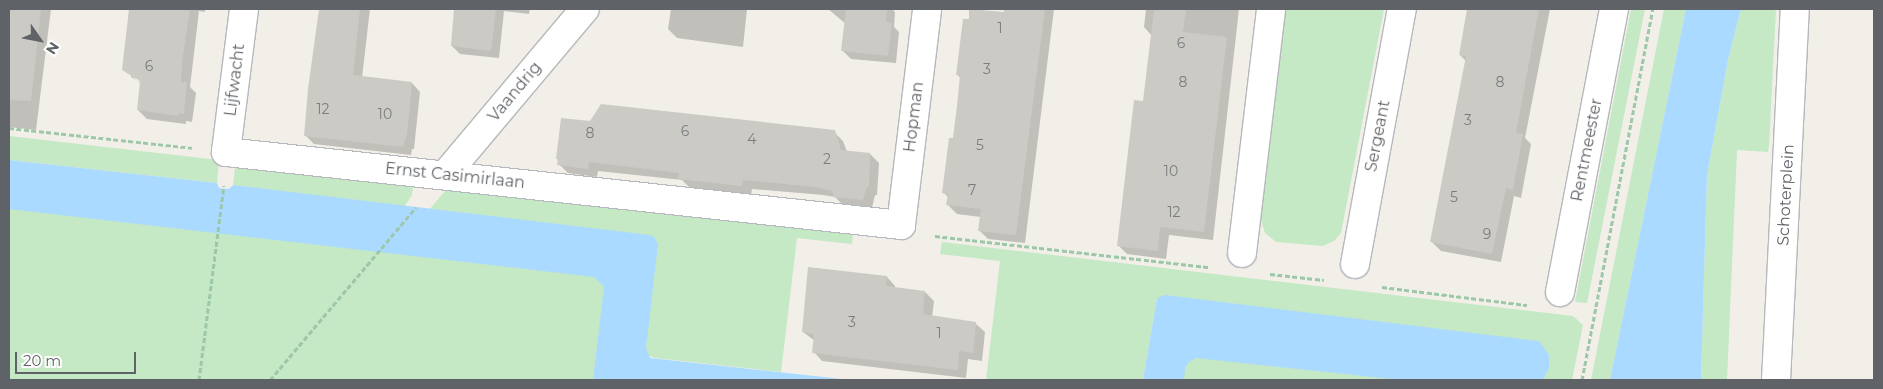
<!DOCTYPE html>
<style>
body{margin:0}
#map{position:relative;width:1883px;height:389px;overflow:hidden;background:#f1efe8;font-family:Montserrat,sans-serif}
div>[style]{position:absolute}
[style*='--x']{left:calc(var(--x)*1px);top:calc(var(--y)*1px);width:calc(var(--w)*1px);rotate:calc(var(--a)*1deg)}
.green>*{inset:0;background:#c5e8c5}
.water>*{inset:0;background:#aadaff}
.shadow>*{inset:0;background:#0003}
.building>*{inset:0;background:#cccac5}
.path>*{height:3px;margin-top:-1.5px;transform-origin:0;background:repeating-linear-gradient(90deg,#9cc7a9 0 5px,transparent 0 7.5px)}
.roads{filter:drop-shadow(1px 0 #b5b8bc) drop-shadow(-1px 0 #b5b8bc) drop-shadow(0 1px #b5b8bc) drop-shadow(0 -1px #b5b8bc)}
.minor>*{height:28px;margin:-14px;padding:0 14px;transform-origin:14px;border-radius:14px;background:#fff}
span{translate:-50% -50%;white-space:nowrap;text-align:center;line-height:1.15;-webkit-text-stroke:5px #fff;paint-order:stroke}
.number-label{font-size:14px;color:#7a7d7f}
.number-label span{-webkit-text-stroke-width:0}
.street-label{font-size:16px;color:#5f6368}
.frame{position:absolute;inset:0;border:10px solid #5f6368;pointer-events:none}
.north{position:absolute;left:15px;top:15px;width:50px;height:50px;-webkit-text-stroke:4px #fff;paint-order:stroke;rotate:123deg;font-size:14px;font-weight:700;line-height:20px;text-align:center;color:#5f6368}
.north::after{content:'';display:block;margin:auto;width:18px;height:22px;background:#5f6368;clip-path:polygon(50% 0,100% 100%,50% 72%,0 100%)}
.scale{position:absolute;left:15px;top:352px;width:121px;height:22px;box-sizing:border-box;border:2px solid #5f6368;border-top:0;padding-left:6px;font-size:15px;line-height:18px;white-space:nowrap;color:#5f6368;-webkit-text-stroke:4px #fff;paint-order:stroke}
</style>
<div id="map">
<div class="green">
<div style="clip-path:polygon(1286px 9px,1384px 9px,1341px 233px,1334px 241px,1323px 246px,1276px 242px,1265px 233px,1260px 217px)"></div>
<div style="clip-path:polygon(1631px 9px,1645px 9px,1587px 303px,1575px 302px)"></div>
<div style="clip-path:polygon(1664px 9px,1686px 9px,1610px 380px,1591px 380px)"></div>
<div style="clip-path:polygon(1741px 9px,1776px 9px,1769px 146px,1768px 152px,1737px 150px,1727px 380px,1701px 380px,1707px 175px,1728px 60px)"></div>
<div style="clip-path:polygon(9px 136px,219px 160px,217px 183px,9px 160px)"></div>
<div style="clip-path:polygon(236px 161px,414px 181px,412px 195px,404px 207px,233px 185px)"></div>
<div style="clip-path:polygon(9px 186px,616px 250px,599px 380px,9px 380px)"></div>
<div style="clip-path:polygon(449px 186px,853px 232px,852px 244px,797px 238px,781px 372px,655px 358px,647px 355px,646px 348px,654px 237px,430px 209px)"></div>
<div style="clip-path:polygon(942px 242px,1573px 316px,1583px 325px,1572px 380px,1156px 380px,1157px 298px,1143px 380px,986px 380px,1000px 261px,940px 254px)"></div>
</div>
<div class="water">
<div style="clip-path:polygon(1686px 9px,1741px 9px,1728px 60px,1707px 175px,1701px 380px,1610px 380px)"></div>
<div style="clip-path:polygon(9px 160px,217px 183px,219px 188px,229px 189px,233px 185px,650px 235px,654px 237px,658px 244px,646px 348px,650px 358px,851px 380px,593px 380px,604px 287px,594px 277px,9px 209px)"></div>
<div style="clip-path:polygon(1165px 295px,1539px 341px,1549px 355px,1549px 368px,1543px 380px,1401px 380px,1196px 358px,1189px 362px,1185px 368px,1184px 380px,1143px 380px,1157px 298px)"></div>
</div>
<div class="shadow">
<div style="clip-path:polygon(9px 9px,51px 9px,36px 130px,9px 127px)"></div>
<div style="clip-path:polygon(evenodd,130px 9px,205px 9px,205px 12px,199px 11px,190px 87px,196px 93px,192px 122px,186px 121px,186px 124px,147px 119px,138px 110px,141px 84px,124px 69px,130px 9px,131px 74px,146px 83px,145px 85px,131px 77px,131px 74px)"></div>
<div style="clip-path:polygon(320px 9px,370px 9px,362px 78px,412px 83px,420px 92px,414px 149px,412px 149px,411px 155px,314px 144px,305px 135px,309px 89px)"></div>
<div style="clip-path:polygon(456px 9px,530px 9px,529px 14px,504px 11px,499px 58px,460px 54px,452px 46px)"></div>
<div style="clip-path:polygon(671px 9px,747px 9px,743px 47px,677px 38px,668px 29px)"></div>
<div style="clip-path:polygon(828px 9px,892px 9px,895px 12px,894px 27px,899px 32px,896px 63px,851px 59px,843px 51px,846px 24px)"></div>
<div style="clip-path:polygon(1005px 9px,1054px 9px,1025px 243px,988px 239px,979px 230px,981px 217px,957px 214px,948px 205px,949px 198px,944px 193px,954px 140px,961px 79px,957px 74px,1005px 14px)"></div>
<div style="clip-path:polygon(1146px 9px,1239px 9px,1213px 240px,1169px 235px,1166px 259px,1127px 254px,1118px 245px,1144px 103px,1152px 36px,1144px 27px)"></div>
<div style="clip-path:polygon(1469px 9px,1550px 9px,1525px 138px,1531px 144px,1521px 198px,1514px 196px,1501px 262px,1441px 251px,1432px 242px,1466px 61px,1460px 55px)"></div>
<div style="clip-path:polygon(591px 122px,834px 132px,843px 141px,847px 152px,870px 154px,879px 163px,877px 195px,875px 195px,872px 208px,843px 205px,835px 197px,823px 195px,752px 189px,751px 195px,689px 187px,682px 180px,598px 171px,597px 177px,568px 173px,559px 164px,557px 158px)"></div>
<div style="clip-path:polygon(887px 277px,895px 286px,895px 289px,925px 292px,934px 301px,932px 317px,976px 324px,985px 332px,982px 361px,968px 359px,966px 378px,822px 361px,814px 352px,815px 341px,803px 332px)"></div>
</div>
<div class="building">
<div style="clip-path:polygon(9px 9px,41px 9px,31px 101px,9px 100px)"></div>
<div style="clip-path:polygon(129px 9px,190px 9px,182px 62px,181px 82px,187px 82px,184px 114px,178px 113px,178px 116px,137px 110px,140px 81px,122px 70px)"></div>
<div style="clip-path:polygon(319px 9px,360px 9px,353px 75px,412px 82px,407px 134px,403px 147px,304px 136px,308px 89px)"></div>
<div style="clip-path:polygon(454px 9px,496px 9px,491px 51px,451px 46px)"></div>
<div style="clip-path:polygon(846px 9px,887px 9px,886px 22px,892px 23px,888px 56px,841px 51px)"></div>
<div style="clip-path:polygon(969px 9px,1004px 12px,1004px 9px,1045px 9px,1016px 235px,978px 231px,981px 209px,946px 205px,948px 194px,942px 193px,949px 138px,953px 138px,957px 106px,960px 75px,956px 75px,963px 19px,969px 19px)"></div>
<div style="clip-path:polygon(1154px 9px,1186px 9px,1183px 32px,1227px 37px,1204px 232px,1160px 227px,1158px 251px,1117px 246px,1134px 100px,1143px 101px)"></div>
<div style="clip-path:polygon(1467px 9px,1539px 9px,1516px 133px,1523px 134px,1513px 190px,1506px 188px,1492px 254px,1430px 242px,1466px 56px,1459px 55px)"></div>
<div style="clip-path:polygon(601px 104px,835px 130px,841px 150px,870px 153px,869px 187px,867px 186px,863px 200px,833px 197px,833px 191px,814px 187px,743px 180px,742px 186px,678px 179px,679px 173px,589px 162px,588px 169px,557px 165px,558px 159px,556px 159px,561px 118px,590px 121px)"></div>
<div style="clip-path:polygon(808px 267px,887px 276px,886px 286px,925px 291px,923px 314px,976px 322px,973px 353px,959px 351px,958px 370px,812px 353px,814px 334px,802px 332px)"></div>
</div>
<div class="path">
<div style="--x:9;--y:128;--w:184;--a:6.2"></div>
<div style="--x:935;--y:236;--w:276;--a:6.5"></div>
<div style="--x:1270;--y:274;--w:54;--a:6.3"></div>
<div style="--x:1382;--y:287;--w:146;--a:7.1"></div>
<div style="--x:199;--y:380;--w:196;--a:-82.7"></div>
<div style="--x:270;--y:380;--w:226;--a:-49.8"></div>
<div style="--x:1582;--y:380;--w:378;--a:-79.2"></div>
</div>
<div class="roads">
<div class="minor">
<div style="--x:244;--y:9;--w:144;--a:97.2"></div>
<div style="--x:226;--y:152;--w:679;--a:6.17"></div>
<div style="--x:901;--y:225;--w:218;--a:-83.1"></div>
<div style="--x:445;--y:175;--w:217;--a:-49.9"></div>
<div style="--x:1242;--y:253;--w:246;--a:-83.2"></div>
<div style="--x:1355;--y:264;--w:259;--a:-79.6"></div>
<div style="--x:1560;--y:292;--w:288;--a:-79.2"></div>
<div style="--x:1776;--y:380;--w:371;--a:-87.1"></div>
</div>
</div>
<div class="number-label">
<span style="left:1000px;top:28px">1</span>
<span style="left:1181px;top:43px">6</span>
<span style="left:149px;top:66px">6</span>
<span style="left:987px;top:69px">3</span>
<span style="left:1183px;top:82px">8</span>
<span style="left:1500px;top:82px">8</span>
<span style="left:323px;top:109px">12</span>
<span style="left:385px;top:114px">10</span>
<span style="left:1468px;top:120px">3</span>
<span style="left:685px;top:131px">6</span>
<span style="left:590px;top:133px">8</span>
<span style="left:752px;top:139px">4</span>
<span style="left:980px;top:145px">5</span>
<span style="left:827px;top:159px">2</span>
<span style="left:1171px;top:171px">10</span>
<span style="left:972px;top:190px">7</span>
<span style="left:1454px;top:197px">5</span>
<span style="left:1174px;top:212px">12</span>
<span style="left:1487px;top:234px">9</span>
<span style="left:852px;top:322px">3</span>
<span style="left:939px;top:333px">1</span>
</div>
<div class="street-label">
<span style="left:235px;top:80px;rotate:-83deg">Lijfwacht</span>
<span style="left:515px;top:92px;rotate:-50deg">Vaandrig</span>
<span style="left:914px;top:117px;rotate:-83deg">Hopman</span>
<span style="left:1378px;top:136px;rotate:-79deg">Sergeant</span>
<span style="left:1587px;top:150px;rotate:-79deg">Rentmeester</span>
<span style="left:455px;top:176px;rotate:6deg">Ernst Casimirlaan</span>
<span style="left:1786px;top:195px;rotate:-87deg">Schoterplein</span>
</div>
<div class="frame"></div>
<div class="north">N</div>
<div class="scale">20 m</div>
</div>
